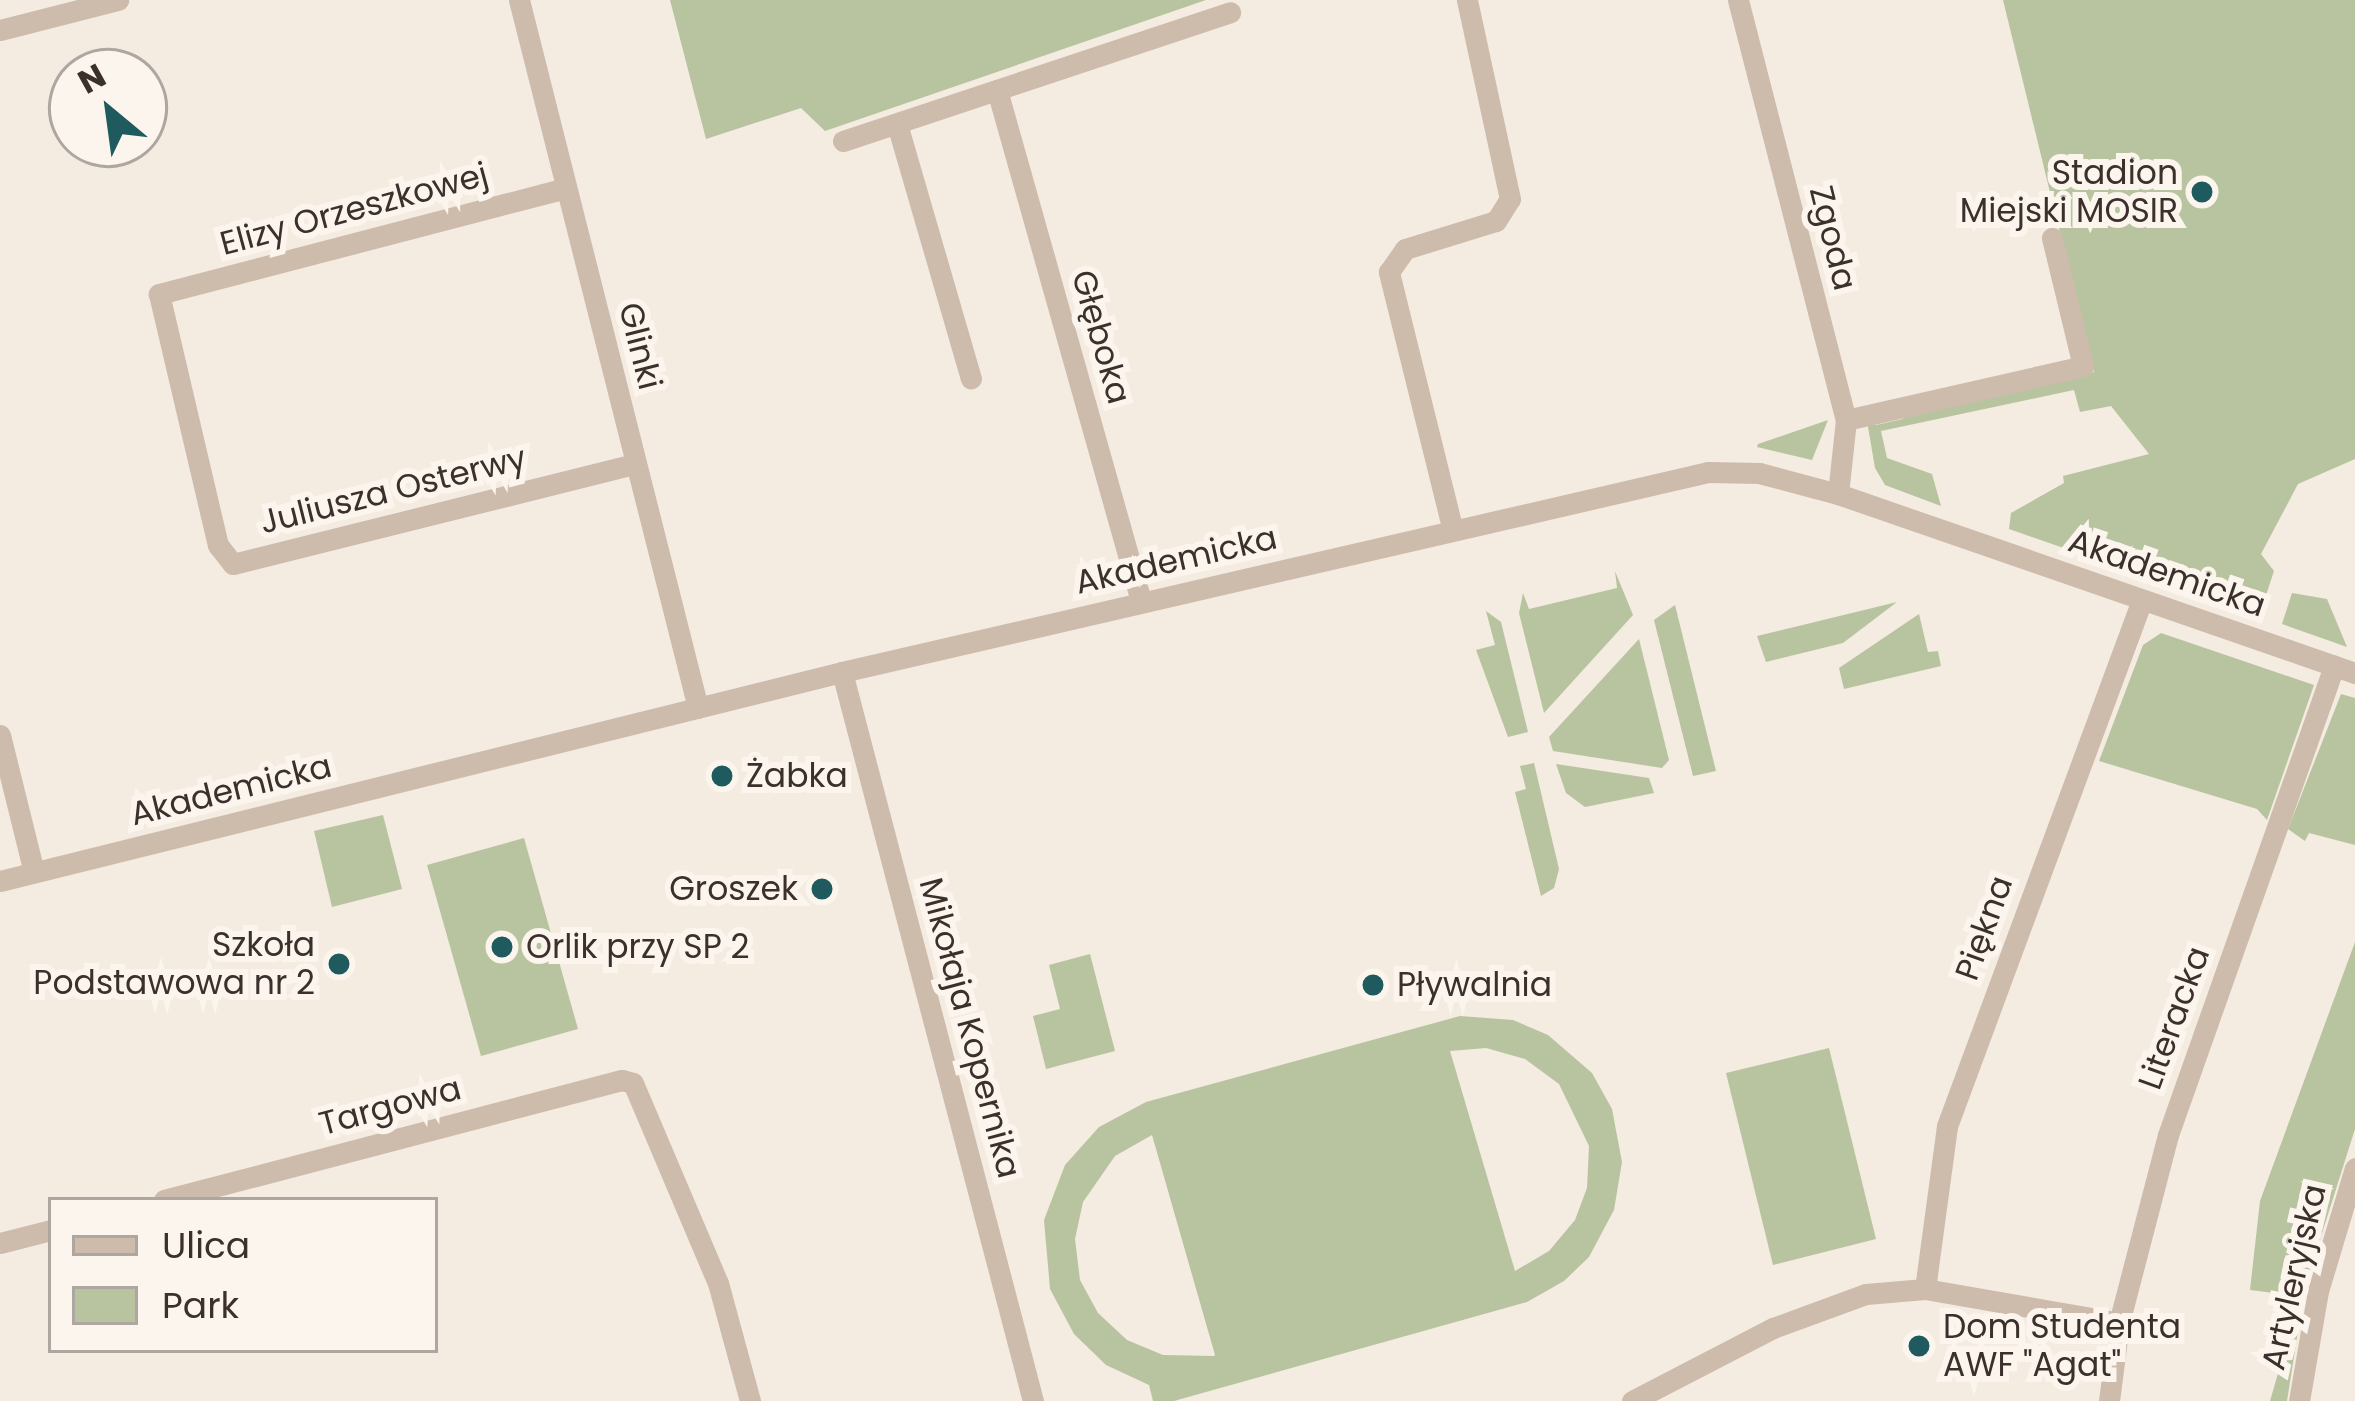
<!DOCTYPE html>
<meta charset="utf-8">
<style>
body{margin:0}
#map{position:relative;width:2355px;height:1401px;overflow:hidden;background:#f4ebe1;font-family:Poppins,sans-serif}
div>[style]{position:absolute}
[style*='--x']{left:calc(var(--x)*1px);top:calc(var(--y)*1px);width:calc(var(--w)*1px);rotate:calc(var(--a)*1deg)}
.green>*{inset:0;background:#b8c4a0}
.minor>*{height:21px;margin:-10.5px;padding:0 10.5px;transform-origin:10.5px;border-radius:10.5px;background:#cdbbac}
.dots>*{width:33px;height:33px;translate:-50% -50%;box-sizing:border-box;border:6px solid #fbf5ee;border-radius:50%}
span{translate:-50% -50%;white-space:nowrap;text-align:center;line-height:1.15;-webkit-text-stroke:12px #fbf5ee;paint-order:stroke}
.poi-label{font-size:33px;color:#3b302b}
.right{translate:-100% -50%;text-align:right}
.left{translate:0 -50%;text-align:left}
.street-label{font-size:33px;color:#3b302b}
.legend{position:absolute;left:48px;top:1197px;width:390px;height:156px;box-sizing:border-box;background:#fbf5ee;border:3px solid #aea6a0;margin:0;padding:15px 21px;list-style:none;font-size:36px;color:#3b302b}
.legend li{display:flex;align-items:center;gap:24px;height:60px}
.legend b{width:60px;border:3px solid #aea6a0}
.north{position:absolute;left:48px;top:48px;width:120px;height:120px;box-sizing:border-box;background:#fbf5ee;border:3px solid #aea6a0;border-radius:50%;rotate:331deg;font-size:33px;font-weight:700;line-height:48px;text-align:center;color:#3b302b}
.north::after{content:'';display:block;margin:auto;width:42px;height:54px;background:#1f5a5e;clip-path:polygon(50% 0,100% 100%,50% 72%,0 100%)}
</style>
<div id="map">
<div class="green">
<div style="clip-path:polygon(670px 0,1206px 0,825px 131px,801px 108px,706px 139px)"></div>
<div style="clip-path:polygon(2003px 0,2355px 0,2355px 459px,2298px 484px,2261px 554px,2274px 571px,2259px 616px,2009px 529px,2011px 513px,2064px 483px,2063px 476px,2149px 454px,2111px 406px,2080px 412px,2074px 390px,1881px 431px,1887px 458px,1932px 474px,1941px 506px,1885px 485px,1875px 468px,1867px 421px,1876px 425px,1903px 419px,1909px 409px,2094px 372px)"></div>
<div style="clip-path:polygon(1828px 420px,1812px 460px,1757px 447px,1758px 444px)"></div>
<div style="clip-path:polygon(1615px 571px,1633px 615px,1544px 713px,1519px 613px,1523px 593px,1529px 609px,1617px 588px)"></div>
<div style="clip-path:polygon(2292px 593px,2327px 599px,2347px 647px,2282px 624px)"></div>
<div style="clip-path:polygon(1897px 602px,1843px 643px,1766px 662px,1757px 636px)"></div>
<div style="clip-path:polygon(1675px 605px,1716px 771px,1693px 776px,1654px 620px)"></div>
<div style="clip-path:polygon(1486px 611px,1501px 622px,1528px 732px,1508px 737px,1476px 650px,1495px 645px)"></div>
<div style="clip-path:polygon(1919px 614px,1928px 652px,1938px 651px,1941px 666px,1844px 689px,1839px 668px)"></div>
<div style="clip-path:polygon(2161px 633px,2314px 685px,2267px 820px,2257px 809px,2099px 761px,2143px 645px)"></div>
<div style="clip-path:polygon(1639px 639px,1669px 760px,1662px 768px,1553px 751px,1549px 737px)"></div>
<div style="clip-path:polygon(2341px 694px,2355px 698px,2355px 845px,2309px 833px,2305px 841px,2288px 829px)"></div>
<div style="clip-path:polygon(1534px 763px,1559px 869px,1554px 888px,1541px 896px,1515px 792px,1526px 789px,1520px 766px)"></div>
<div style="clip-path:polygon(1556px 764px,1649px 778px,1654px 793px,1585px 807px,1566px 793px)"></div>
<div style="clip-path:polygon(383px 815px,402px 889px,332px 907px,314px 831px)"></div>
<div style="clip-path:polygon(524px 838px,578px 1029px,481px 1056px,427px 865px)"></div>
<div style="clip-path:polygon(2355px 942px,2355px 1129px,2305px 1287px,2287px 1401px,2270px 1401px,2279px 1370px,2265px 1366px,2282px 1294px,2250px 1290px,2260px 1201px)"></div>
<div style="clip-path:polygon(1090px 954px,1115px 1051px,1046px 1069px,1033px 1016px,1060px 1009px,1049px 965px)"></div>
<div style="clip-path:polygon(evenodd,1460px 1016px,1513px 1020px,1548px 1035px,1592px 1073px,1612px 1109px,1622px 1162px,1614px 1210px,1589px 1257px,1564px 1281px,1527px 1302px,1174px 1401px,1153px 1401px,1149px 1385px,1106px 1365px,1074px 1334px,1050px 1289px,1044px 1220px,1065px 1165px,1099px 1127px,1146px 1102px,1460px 1016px,1486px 1048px,1525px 1059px,1559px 1084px,1589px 1146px,1587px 1188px,1575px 1220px,1549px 1251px,1515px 1271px,1450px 1051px,1486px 1048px,1460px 1016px,1152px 1135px,1215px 1355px,1214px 1356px,1163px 1355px,1127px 1340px,1098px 1313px,1080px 1280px,1075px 1239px,1083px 1202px,1115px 1156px,1152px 1135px)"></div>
<div style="clip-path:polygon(1829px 1048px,1876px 1239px,1773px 1265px,1726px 1073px)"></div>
</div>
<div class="minor">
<div style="--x:519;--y:0;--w:730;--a:75.81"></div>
<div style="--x:1738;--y:0;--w:434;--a:75.6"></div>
<div style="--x:1846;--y:420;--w:74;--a:96.2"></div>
<div style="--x:0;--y:30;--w:122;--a:-14.3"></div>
<div style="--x:997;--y:90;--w:531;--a:74.26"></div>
<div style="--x:897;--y:124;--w:265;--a:73.8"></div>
<div style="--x:843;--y:141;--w:408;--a:-18.4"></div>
<div style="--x:566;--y:188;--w:421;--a:165.4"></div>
<div style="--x:159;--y:294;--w:258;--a:76.8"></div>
<div style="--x:218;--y:545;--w:24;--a:52"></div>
<div style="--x:233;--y:564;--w:414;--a:-14"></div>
<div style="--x:1846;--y:420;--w:243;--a:-12.8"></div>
<div style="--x:2083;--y:366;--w:132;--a:-103.6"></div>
<div style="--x:1452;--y:527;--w:263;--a:-103.9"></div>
<div style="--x:1389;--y:272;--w:28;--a:-55"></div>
<div style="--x:1405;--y:249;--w:95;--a:-17.1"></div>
<div style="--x:1496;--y:221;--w:26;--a:-58"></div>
<div style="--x:1510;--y:199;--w:204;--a:-102.2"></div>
<div style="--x:842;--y:672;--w:754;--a:75.32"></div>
<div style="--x:0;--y:735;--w:141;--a:76.1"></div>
<div style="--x:0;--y:881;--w:868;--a:-13.94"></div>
<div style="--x:842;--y:672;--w:889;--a:-13"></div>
<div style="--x:1708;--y:472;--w:51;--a:1.1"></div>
<div style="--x:1759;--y:473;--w:82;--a:14.9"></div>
<div style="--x:1838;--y:494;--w:547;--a:19.1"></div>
<div style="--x:164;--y:1200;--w:473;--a:-14.7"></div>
<div style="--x:622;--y:1080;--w:11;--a:15"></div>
<div style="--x:633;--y:1083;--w:217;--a:67"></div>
<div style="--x:718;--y:1283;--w:122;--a:74.8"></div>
<div style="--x:0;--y:1243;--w:53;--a:-14.3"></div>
<div style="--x:1925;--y:1289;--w:164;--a:-82.3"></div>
<div style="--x:1947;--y:1126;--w:561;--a:-69.66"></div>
<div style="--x:1632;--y:1401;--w:159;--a:-27.4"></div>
<div style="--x:1773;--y:1328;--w:99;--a:-20.1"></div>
<div style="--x:1866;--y:1294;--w:59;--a:-4.8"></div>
<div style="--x:1925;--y:1289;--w:197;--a:9.9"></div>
<div style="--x:2109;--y:1401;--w:79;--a:-82.7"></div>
<div style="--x:2119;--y:1323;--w:194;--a:-75.4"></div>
<div style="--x:2168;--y:1135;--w:498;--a:-70.5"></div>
<div style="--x:2299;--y:1401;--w:112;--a:-80.2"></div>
<div style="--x:2318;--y:1291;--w:128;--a:-73.3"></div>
</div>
<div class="dots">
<div style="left:2202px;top:192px;background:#1f5a5e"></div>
<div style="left:722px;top:776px;background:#1f5a5e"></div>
<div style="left:822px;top:889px;background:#1f5a5e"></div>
<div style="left:502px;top:947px;background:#1f5a5e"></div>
<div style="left:339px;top:964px;background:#1f5a5e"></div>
<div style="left:1373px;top:985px;background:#1f5a5e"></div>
<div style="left:1919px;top:1346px;background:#1f5a5e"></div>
</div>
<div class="poi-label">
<span class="right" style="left:2178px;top:192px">Stadion<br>Miejski MOSIR</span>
<span class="left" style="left:746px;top:776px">Żabka</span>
<span class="right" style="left:798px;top:889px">Groszek</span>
<span class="right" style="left:315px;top:964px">Szkoła<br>Podstawowa nr 2</span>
<span class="left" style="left:526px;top:947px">Orlik przy SP 2</span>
<span class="left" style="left:1397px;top:985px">Pływalnia</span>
<span class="left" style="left:1943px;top:1346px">Dom Studenta<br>AWF "Agat"</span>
</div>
<div class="street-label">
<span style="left:354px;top:209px;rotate:-15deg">Elizy Orzeszkowej</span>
<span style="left:1833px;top:238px;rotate:76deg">Zgoda</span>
<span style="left:1101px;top:337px;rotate:74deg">Głęboka</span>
<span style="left:640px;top:346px;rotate:76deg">Glinki</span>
<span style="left:393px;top:490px;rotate:-14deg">Juliusza Osterwy</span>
<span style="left:1176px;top:560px;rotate:-13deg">Akademicka</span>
<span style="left:2167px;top:573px;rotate:19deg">Akademicka</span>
<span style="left:231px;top:790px;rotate:-14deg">Akademicka</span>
<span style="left:1984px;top:928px;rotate:-70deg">Piękna</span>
<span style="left:2174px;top:1018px;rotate:-70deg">Literacka</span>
<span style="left:970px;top:1028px;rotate:75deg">Mikołaja Kopernika</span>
<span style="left:390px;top:1106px;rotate:-15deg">Targowa</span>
<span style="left:2294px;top:1277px;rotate:-77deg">Artyleryjska</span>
</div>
<ul class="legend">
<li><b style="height:15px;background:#cdbbac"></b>Ulica</li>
<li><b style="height:33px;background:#b8c4a0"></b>Park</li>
</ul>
<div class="north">N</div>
</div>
